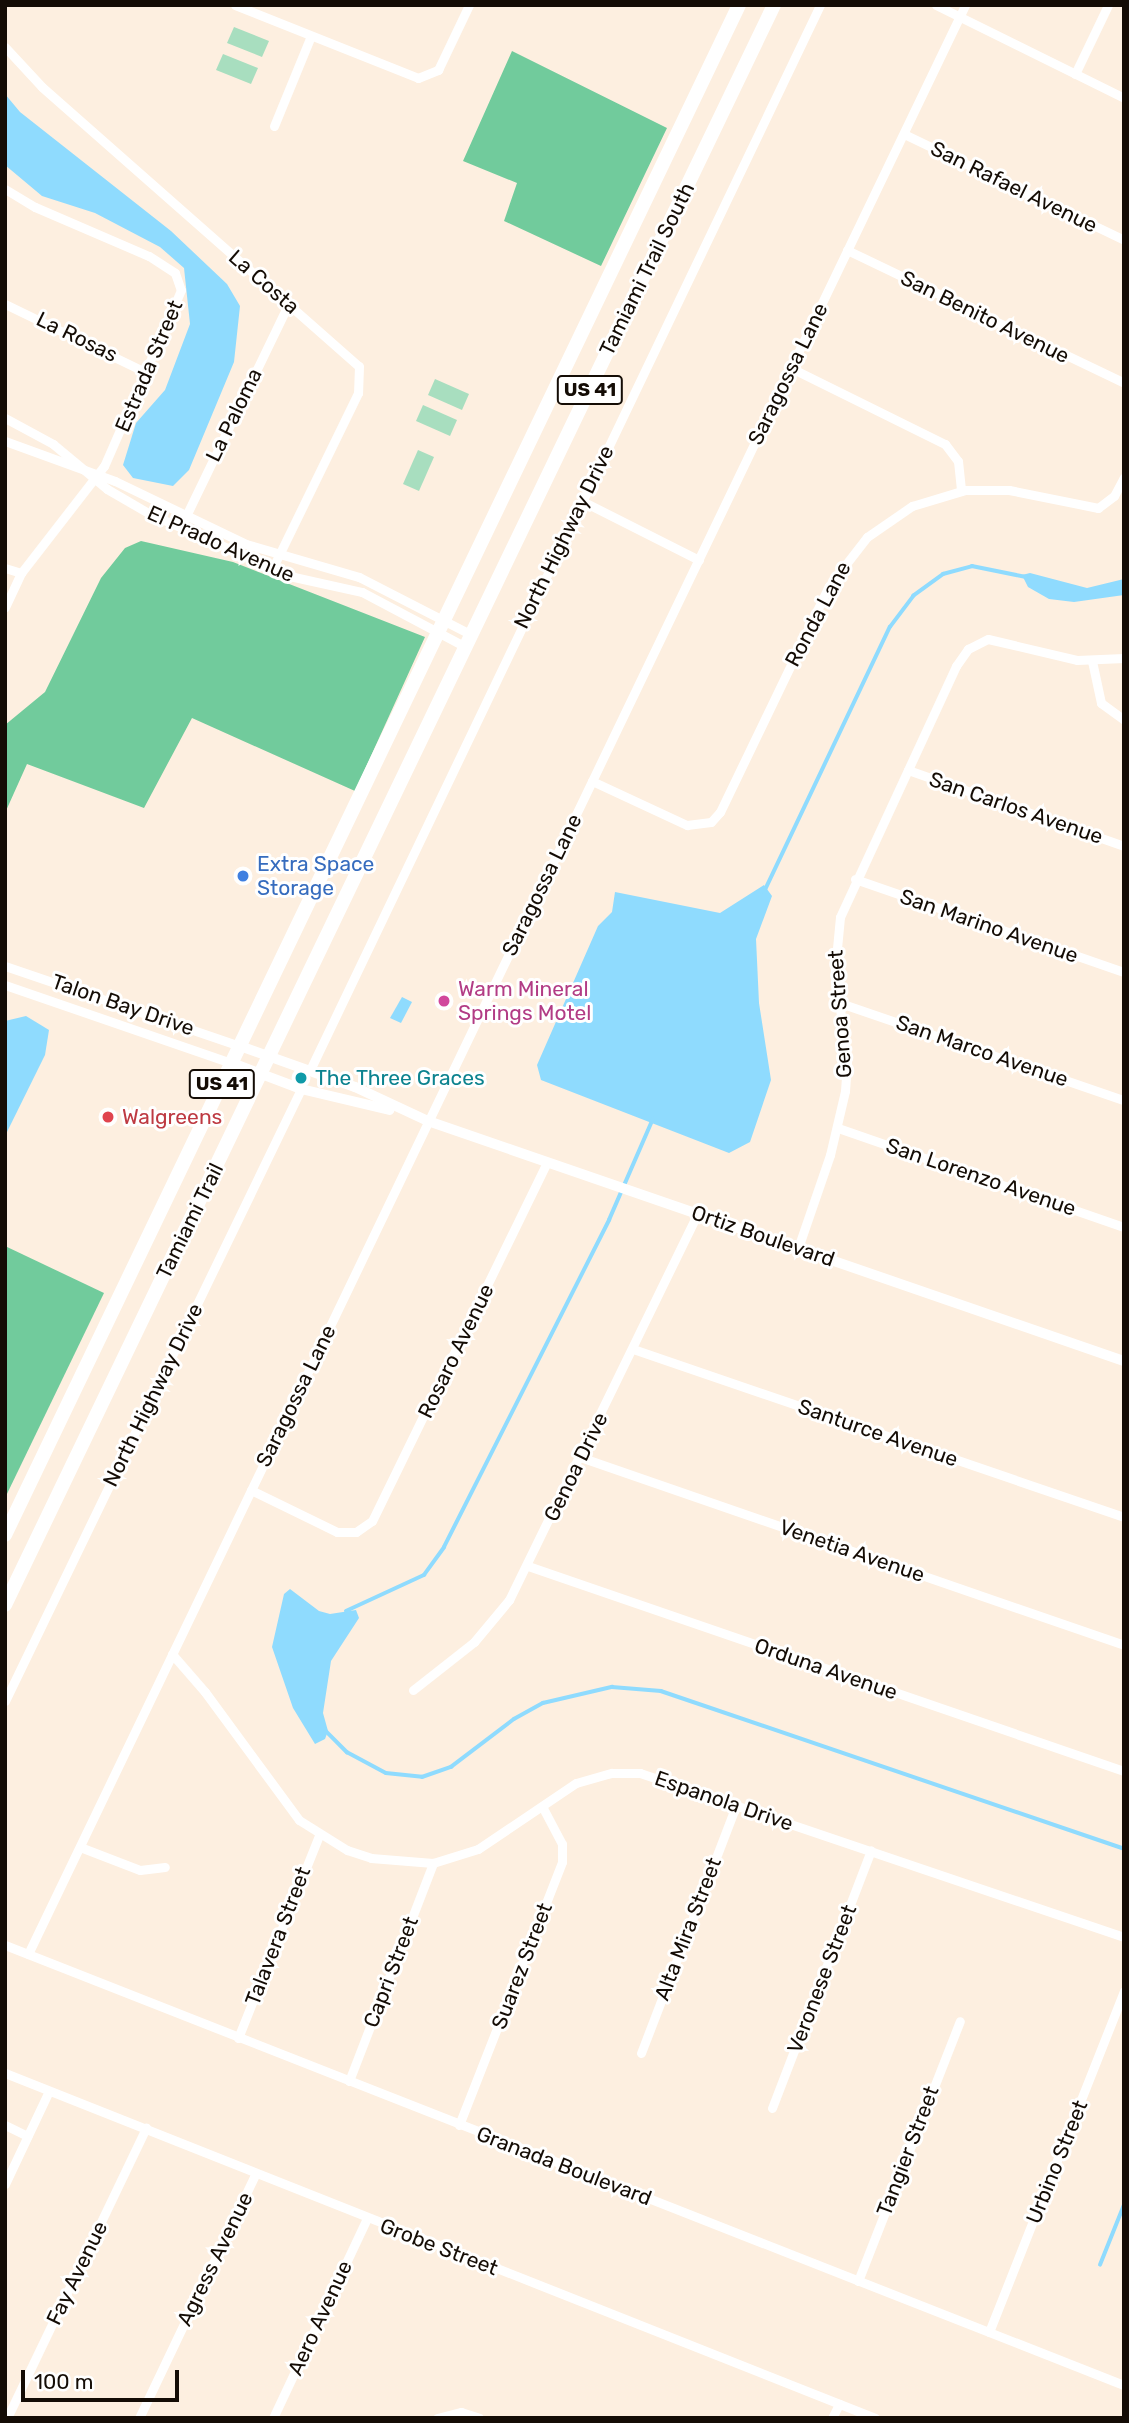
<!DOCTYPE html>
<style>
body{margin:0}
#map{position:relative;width:1129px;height:2423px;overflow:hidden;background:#fdefe0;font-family:Rubik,sans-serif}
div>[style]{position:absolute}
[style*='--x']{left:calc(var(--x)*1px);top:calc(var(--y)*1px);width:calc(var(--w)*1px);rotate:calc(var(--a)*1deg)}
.green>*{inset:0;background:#a8debf}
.forest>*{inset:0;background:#71cb9c}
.water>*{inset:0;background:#8fdbfe}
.stream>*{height:3.5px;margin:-1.75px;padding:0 1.75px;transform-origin:1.75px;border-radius:1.75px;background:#8fdbfe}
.minor>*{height:9px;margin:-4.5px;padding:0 4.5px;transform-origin:4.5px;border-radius:4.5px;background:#fff}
.tertiary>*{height:10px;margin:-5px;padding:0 5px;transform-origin:5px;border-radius:5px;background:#fff}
.primary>*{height:14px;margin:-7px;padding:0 7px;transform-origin:7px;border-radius:7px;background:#fff}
.dots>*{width:19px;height:19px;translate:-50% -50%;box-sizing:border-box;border:4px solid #fff;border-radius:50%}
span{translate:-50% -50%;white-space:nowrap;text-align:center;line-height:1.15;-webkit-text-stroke:6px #fff;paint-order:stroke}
.shield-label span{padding:2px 5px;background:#fff;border:2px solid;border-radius:5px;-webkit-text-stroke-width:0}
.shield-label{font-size:19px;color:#140c05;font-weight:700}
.street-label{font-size:21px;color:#140c05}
.shop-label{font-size:21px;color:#366cbe}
.left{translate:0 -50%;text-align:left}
.hotel-label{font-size:21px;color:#b23c85}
.culture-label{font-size:21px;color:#0d838f}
.health-label{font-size:21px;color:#be3a42}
.frame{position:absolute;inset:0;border:7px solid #140c05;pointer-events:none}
.scale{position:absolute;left:21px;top:2370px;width:158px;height:32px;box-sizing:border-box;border:4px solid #140c05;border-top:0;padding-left:9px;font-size:21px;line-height:24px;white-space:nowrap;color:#140c05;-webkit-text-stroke:5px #fff;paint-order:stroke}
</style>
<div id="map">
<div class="green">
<div style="clip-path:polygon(234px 27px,269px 41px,262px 57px,227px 43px)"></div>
<div style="clip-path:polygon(223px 54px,258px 68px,251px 84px,216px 70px)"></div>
<div style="clip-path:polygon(435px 379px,469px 394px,462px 410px,428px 395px)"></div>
<div style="clip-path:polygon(423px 405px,457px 420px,450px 436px,416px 421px)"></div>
<div style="clip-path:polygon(418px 450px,434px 457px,419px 491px,403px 484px)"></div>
</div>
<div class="forest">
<div style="clip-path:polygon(512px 51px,667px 128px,601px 266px,504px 221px,517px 183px,463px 161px)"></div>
<div style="clip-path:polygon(141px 541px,233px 562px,425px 637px,355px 791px,192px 718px,144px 808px,27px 764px,5px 813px,5px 725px,45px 692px,101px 578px,125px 548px)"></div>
<div style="clip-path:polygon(5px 1246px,104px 1293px,5px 1498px)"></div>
</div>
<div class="water">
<div style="clip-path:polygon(5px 94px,20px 112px,171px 231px,227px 284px,240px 306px,234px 362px,189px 470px,173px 486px,133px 478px,123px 465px,136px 423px,165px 390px,190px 324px,184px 268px,160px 247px,95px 213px,42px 196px,5px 165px)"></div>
<div style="clip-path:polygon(1030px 573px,1087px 588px,1124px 579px,1124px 595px,1074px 602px,1049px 599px,1028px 587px,1022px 575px)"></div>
<div style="clip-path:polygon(764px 885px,772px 896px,756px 939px,759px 1003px,771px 1080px,750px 1142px,729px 1153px,541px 1080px,537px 1065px,598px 926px,612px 912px,615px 892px,720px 913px)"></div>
<div style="clip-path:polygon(402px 997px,412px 1002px,401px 1023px,390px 1018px)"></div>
<div style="clip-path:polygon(26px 1016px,49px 1030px,45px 1055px,5px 1136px,5px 1021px)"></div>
<div style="clip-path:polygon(290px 1589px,319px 1611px,330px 1614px,356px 1610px,359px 1618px,331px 1661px,323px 1713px,328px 1731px,325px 1739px,315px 1744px,293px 1708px,272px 1647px,284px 1594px)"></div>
</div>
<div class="stream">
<div style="--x:764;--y:892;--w:293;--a:-64.6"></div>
<div style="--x:890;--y:627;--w:39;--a:-53"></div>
<div style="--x:913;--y:596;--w:37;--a:-36"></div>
<div style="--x:943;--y:574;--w:30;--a:-15"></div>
<div style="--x:972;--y:566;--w:55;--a:11.5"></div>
<div style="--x:346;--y:1611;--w:86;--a:-24.8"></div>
<div style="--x:424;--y:1575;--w:34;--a:-54"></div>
<div style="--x:444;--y:1547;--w:366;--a:-63.2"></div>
<div style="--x:609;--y:1220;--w:110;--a:-66.5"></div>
<div style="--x:326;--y:1731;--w:30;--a:45"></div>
<div style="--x:347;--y:1752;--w:44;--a:28.3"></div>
<div style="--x:386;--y:1773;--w:36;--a:6"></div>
<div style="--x:422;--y:1777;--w:31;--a:-19"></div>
<div style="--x:451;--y:1767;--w:79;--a:-37.3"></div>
<div style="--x:514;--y:1719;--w:33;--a:-29"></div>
<div style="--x:543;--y:1703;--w:71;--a:-13.1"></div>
<div style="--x:612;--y:1687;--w:49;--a:4.7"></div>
<div style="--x:661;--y:1691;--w:489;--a:18.8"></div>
<div style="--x:1100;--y:2265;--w:65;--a:-68.2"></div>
</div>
<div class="minor">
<div style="--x:235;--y:5;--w:197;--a:21.7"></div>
<div style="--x:418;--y:78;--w:22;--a:-22"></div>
<div style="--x:438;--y:70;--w:72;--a:-64.5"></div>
<div style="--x:936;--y:5;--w:210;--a:26.3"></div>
<div style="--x:5;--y:47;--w:54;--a:47.2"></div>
<div style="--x:42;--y:87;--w:422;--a:41.4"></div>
<div style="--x:359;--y:366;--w:27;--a:92"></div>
<div style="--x:358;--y:393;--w:194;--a:116"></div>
<div style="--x:1075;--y:74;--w:76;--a:-64.4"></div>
<div style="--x:274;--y:126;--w:97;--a:-67.7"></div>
<div style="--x:904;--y:134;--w:244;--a:25.7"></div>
<div style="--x:5;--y:189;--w:35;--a:31"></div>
<div style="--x:35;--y:207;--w:124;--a:23.3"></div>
<div style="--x:149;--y:256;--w:31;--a:33"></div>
<div style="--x:175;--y:273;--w:18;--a:71"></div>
<div style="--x:181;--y:290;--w:192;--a:113.6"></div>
<div style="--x:104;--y:466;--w:135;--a:127.8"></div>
<div style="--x:21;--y:573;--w:38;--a:115"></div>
<div style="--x:847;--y:250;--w:307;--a:25.6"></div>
<div style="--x:5;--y:304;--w:158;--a:25.9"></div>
<div style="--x:791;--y:368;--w:172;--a:26.3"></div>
<div style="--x:945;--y:444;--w:21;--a:53"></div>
<div style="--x:958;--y:461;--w:30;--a:84"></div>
<div style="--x:5;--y:418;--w:55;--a:28.4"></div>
<div style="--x:53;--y:444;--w:70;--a:39.8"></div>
<div style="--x:107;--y:489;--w:50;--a:30.2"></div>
<div style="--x:150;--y:514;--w:157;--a:23.6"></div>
<div style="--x:294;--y:577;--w:70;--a:12.4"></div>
<div style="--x:362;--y:592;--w:118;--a:27.9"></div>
<div style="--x:5;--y:441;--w:117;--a:20"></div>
<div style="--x:115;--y:481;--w:145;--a:25.7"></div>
<div style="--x:246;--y:544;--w:118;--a:16.3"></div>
<div style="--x:359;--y:577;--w:127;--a:27.2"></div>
<div style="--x:582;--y:501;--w:131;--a:26.8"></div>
<div style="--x:184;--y:520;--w:241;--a:-64.2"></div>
<div style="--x:5;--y:568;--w:17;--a:17"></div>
<div style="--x:1092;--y:661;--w:43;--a:77.9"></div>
<div style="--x:1101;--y:703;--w:29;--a:36"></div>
<div style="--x:908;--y:770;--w:229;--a:19.4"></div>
<div style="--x:592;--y:781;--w:105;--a:24.9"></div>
<div style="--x:687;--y:825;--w:24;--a:-7"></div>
<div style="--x:711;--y:822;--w:13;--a:-48"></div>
<div style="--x:720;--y:812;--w:251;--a:-64.3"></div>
<div style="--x:829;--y:586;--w:62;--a:-52.2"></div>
<div style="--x:867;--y:537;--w:55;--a:-34.6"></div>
<div style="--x:912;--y:506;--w:55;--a:-16.8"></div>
<div style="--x:965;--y:490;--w:44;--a:0"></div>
<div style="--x:1009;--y:490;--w:91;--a:11.4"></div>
<div style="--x:1098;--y:508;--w:20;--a:-37"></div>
<div style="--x:1114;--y:496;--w:21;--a:-62"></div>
<div style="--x:855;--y:879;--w:285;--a:19.1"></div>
<div style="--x:5;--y:966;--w:248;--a:18.8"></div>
<div style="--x:5;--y:985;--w:240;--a:19"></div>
<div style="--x:840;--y:1003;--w:300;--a:18.9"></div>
<div style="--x:310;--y:1070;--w:1181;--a:-64.41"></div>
<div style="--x:838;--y:1128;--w:303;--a:19.1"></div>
<div style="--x:798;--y:1248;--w:98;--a:-71"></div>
<div style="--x:830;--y:1155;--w:66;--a:-76.8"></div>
<div style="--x:845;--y:1091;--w:28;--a:-86"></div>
<div style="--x:847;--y:1063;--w:95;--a:-97.3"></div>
<div style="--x:835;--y:969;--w:52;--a:-84.5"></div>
<div style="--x:840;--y:917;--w:277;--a:-65.2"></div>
<div style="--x:956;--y:666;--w:21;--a:-55"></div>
<div style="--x:968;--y:649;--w:22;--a:-27"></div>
<div style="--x:988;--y:639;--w:91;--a:13.3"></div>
<div style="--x:1077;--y:660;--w:47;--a:-2.4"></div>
<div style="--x:633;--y:1349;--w:519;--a:18.89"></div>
<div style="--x:580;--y:1457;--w:576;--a:19.06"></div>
<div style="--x:251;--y:1490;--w:96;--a:26"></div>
<div style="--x:337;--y:1532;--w:19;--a:0"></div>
<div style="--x:356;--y:1532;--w:19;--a:-35"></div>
<div style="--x:372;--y:1521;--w:399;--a:-64"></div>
<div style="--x:528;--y:1566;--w:630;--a:18.98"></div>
<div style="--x:172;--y:1654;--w:50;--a:49"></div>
<div style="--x:205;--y:1692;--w:159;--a:53.7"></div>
<div style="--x:299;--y:1820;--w:57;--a:32"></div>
<div style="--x:347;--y:1850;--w:25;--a:18"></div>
<div style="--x:371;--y:1858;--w:62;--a:4.6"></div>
<div style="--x:433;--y:1863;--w:47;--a:-17.3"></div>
<div style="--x:478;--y:1849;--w:118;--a:-34"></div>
<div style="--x:576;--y:1783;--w:37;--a:-16"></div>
<div style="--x:612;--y:1773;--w:28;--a:0"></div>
<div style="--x:640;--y:1773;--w:511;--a:18.72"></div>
<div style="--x:413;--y:1690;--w:78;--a:-38.2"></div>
<div style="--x:474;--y:1642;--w:55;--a:-50.2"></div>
<div style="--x:509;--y:1600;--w:429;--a:-64"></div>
<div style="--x:5;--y:1701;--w:680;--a:-64.19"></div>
<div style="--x:80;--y:1847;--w:64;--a:21"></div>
<div style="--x:140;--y:1870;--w:25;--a:-7"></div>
<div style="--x:5;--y:1945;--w:1202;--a:21.47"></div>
<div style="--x:28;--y:1954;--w:2163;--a:-64.32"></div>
<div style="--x:238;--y:2038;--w:219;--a:-68.2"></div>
<div style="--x:641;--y:2053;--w:266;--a:-69"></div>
<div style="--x:5;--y:2073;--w:936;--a:21.63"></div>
<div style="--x:349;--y:2081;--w:234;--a:-68.9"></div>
<div style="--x:772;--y:2108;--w:276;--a:-69"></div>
<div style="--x:5;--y:2125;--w:25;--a:26"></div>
<div style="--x:459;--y:2125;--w:282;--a:-68.6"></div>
<div style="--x:562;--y:1862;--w:18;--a:-90"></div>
<div style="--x:562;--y:1844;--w:41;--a:-117.8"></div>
<div style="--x:5;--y:2184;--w:103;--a:-64.7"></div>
<div style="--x:858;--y:2281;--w:279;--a:-68.6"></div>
<div style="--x:989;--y:2332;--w:367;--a:-68.4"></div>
<div style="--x:7;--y:2418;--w:322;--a:-64.4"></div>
<div style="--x:139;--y:2418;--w:269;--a:-64.5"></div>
<div style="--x:273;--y:2418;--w:221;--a:-64.8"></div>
<div style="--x:437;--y:2418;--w:25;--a:-14"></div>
<div style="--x:461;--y:2412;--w:19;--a:18"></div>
<div style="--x:832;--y:2418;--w:16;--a:-63"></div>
</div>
<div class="tertiary">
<div style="--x:240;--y:1046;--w:122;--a:19.6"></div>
<div style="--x:355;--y:1087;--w:81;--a:25"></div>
<div style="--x:428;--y:1121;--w:736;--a:19.03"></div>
<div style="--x:232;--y:1063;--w:74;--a:20.6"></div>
<div style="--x:301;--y:1089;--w:91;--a:13.3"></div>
</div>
<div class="primary">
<div style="--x:5;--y:1535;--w:1697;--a:-64.37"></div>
<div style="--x:5;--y:1605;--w:1775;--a:-64.33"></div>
</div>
<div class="dots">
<div style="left:243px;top:876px;background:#3f7fe0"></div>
<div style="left:444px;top:1001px;background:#d1479c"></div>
<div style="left:301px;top:1078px;background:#0f9aa8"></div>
<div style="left:108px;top:1117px;background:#e0444e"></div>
</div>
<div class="shield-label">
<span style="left:590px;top:390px">US 41</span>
<span style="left:222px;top:1084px">US 41</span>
</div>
<div class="street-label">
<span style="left:1014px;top:187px;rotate:26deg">San Rafael Avenue</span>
<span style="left:647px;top:269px;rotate:-64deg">Tamiami Trail South</span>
<span style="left:264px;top:282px;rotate:41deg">La Costa</span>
<span style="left:985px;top:317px;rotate:26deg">San Benito Avenue</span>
<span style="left:77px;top:337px;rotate:26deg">La Rosas</span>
<span style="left:149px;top:366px;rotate:-67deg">Estrada Street</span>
<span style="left:788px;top:374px;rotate:-64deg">Saragossa Lane</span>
<span style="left:234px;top:415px;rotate:-64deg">La Paloma</span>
<span style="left:564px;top:537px;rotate:-64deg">North Highway Drive</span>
<span style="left:221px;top:544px;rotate:24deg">El Prado Avenue</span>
<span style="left:818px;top:614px;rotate:-62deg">Ronda Lane</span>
<span style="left:1016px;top:808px;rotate:19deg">San Carlos Avenue</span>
<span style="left:542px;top:885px;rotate:-64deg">Saragossa Lane</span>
<span style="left:989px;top:926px;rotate:19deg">San Marino Avenue</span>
<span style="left:123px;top:1005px;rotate:19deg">Talon Bay Drive</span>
<span style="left:840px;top:1014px;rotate:-94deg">Genoa Street</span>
<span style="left:982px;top:1051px;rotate:19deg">San Marco Avenue</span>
<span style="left:981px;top:1177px;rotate:19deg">San Lorenzo Avenue</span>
<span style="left:190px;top:1221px;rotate:-64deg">Tamiami Trail</span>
<span style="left:763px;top:1236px;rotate:19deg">Ortiz Boulevard</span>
<span style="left:456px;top:1351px;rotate:-64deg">Rosaro Avenue</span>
<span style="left:153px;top:1395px;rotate:-64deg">North Highway Drive</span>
<span style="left:296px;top:1396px;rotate:-64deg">Saragossa Lane</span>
<span style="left:878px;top:1433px;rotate:19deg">Santurce Avenue</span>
<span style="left:576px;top:1467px;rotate:-64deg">Genoa Drive</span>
<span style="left:852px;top:1551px;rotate:19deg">Venetia Avenue</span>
<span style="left:826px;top:1669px;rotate:19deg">Orduna Avenue</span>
<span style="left:724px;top:1801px;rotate:19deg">Espanola Drive</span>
<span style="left:688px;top:1929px;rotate:-69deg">Alta Mira Street</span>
<span style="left:278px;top:1936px;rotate:-69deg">Talavera Street</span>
<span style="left:522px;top:1966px;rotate:-69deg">Suarez Street</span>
<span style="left:391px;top:1972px;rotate:-69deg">Capri Street</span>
<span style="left:822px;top:1979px;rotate:-69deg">Veronese Street</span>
<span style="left:908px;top:2151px;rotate:-69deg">Tangier Street</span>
<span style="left:1057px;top:2162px;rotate:-68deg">Urbino Street</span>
<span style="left:564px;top:2166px;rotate:21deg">Granada Boulevard</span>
<span style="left:439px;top:2247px;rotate:21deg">Grobe Street</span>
<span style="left:215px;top:2259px;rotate:-64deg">Agress Avenue</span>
<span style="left:77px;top:2273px;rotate:-64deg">Fay Avenue</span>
<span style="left:320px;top:2318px;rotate:-65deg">Aero Avenue</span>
</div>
<div class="shop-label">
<span class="left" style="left:257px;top:876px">Extra Space<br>Storage</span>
</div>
<div class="hotel-label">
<span class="left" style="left:458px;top:1001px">Warm Mineral<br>Springs Motel</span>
</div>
<div class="culture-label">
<span class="left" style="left:315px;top:1078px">The Three Graces</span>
</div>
<div class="health-label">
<span class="left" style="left:122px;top:1117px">Walgreens</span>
</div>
<div class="frame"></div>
<div class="scale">100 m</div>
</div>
